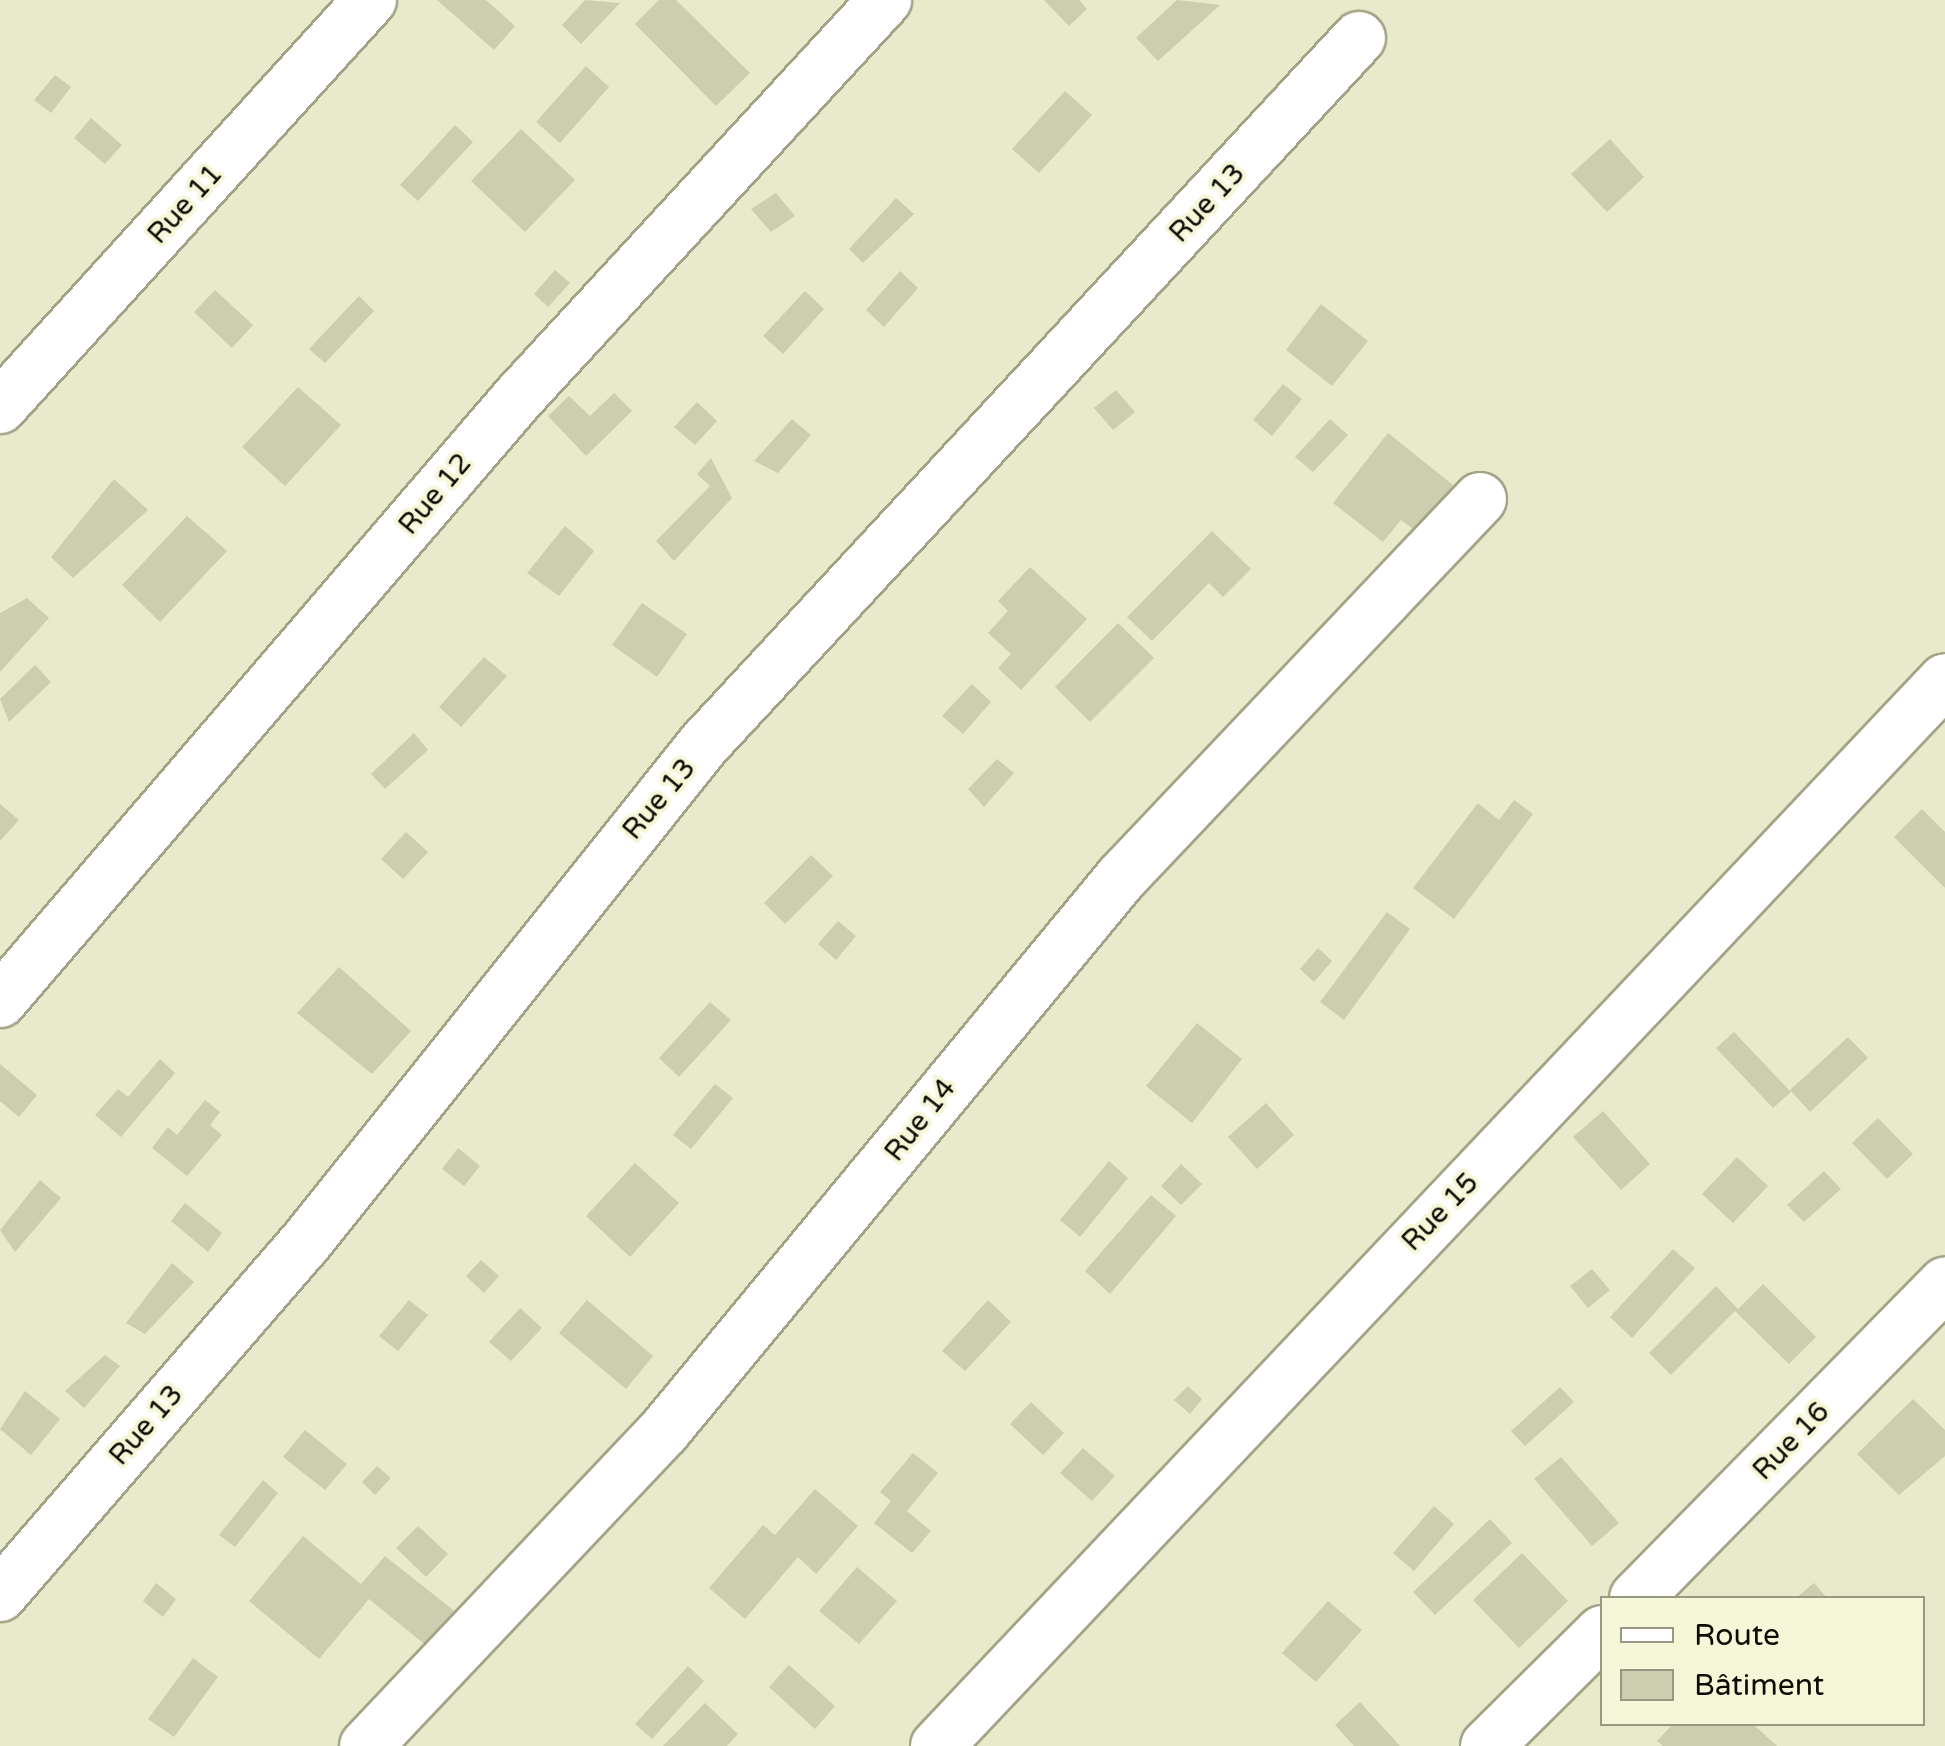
<!DOCTYPE html>
<meta charset="utf-8">
<style>
body{margin:0}
#map{position:relative;width:1945px;height:1746px;overflow:hidden;background:#e8eacb;font-family:"Varela Round",sans-serif}
div>[style]{position:absolute}
[style*='--x']{left:calc(var(--x)*1px);top:calc(var(--y)*1px);width:calc(var(--w)*1px);rotate:calc(var(--a)*1deg)}
.building>*{inset:0;background:#cdceb0}
.roads{filter:drop-shadow(2px 0 #a3a487) drop-shadow(-2px 0 #a3a487) drop-shadow(0 2px #a3a487) drop-shadow(0 -2px #a3a487)}
.minor>*{height:52px;margin:-26px;padding:0 26px;transform-origin:26px;border-radius:26px;background:#fff}
span{translate:-50% -50%;white-space:nowrap;text-align:center;line-height:1.15;-webkit-text-stroke:8px #f6f7d8;paint-order:stroke}
.street-label{font-size:28px;color:#0c0c04}
.legend{position:absolute;left:1600px;top:1596px;width:325px;height:130px;box-sizing:border-box;background:#f6f7d8;border:2px solid #989983;margin:0;padding:12px 18px;list-style:none;font-size:30px;color:#0c0c04}
.legend li{display:flex;align-items:center;gap:20px;height:50px}
.legend b{width:50px;border:2px solid #989983}
</style>
<div id="map">
<div class="building">
<div style="clip-path:polygon(437px 0,486px 0,515px 26px,494px 50px)"></div>
<div style="clip-path:polygon(585px 0,620px 3px,581px 44px,562px 25px)"></div>
<div style="clip-path:polygon(659px 0,676px 0,750px 73px,716px 106px,635px 24px)"></div>
<div style="clip-path:polygon(1044px 0,1079px 0,1087px 9px,1069px 26px)"></div>
<div style="clip-path:polygon(1177px 0,1220px 5px,1158px 61px,1136px 38px)"></div>
<div style="clip-path:polygon(586px 66px,609px 87px,560px 143px,536px 122px)"></div>
<div style="clip-path:polygon(55px 75px,71px 87px,51px 113px,34px 100px)"></div>
<div style="clip-path:polygon(1065px 91px,1092px 115px,1039px 173px,1012px 149px)"></div>
<div style="clip-path:polygon(91px 118px,122px 145px,105px 164px,74px 138px)"></div>
<div style="clip-path:polygon(455px 125px,473px 142px,418px 201px,400px 185px)"></div>
<div style="clip-path:polygon(521px 129px,575px 180px,525px 232px,471px 181px)"></div>
<div style="clip-path:polygon(1610px 139px,1644px 177px,1607px 212px,1571px 174px)"></div>
<div style="clip-path:polygon(776px 193px,795px 216px,771px 232px,751px 209px)"></div>
<div style="clip-path:polygon(896px 198px,914px 214px,863px 263px,849px 249px)"></div>
<div style="clip-path:polygon(555px 270px,570px 283px,548px 307px,534px 294px)"></div>
<div style="clip-path:polygon(900px 271px,918px 288px,884px 327px,866px 310px)"></div>
<div style="clip-path:polygon(215px 290px,253px 325px,232px 348px,194px 312px)"></div>
<div style="clip-path:polygon(805px 291px,824px 309px,783px 354px,763px 336px)"></div>
<div style="clip-path:polygon(359px 296px,374px 311px,325px 363px,309px 349px)"></div>
<div style="clip-path:polygon(1321px 304px,1368px 341px,1332px 386px,1286px 350px)"></div>
<div style="clip-path:polygon(1283px 384px,1302px 399px,1272px 436px,1253px 420px)"></div>
<div style="clip-path:polygon(298px 387px,341px 425px,285px 486px,242px 447px)"></div>
<div style="clip-path:polygon(1116px 390px,1135px 412px,1113px 430px,1094px 408px)"></div>
<div style="clip-path:polygon(614px 393px,632px 411px,586px 456px,548px 416px,569px 396px,590px 416px)"></div>
<div style="clip-path:polygon(697px 402px,717px 421px,695px 445px,674px 427px)"></div>
<div style="clip-path:polygon(792px 419px,811px 435px,778px 473px,754px 461px)"></div>
<div style="clip-path:polygon(1330px 419px,1348px 435px,1313px 472px,1295px 457px)"></div>
<div style="clip-path:polygon(1388px 433px,1453px 485px,1417px 532px,1401px 520px,1383px 542px,1333px 503px)"></div>
<div style="clip-path:polygon(711px 458px,732px 498px,674px 561px,656px 541px,710px 486px,697px 474px)"></div>
<div style="clip-path:polygon(114px 479px,148px 510px,73px 578px,51px 557px)"></div>
<div style="clip-path:polygon(187px 516px,227px 551px,160px 622px,122px 585px)"></div>
<div style="clip-path:polygon(565px 526px,594px 551px,559px 596px,527px 573px)"></div>
<div style="clip-path:polygon(1212px 531px,1251px 569px,1223px 597px,1209px 583px,1152px 641px,1127px 617px)"></div>
<div style="clip-path:polygon(1030px 567px,1087px 619px,1021px 690px,998px 668px,1011px 654px,988px 633px,1008px 611px,998px 601px)"></div>
<div style="clip-path:polygon(27px 598px,49px 618px,0 672px,0 613px)"></div>
<div style="clip-path:polygon(642px 603px,687px 634px,657px 677px,612px 645px)"></div>
<div style="clip-path:polygon(1118px 623px,1154px 658px,1090px 722px,1055px 687px)"></div>
<div style="clip-path:polygon(484px 657px,507px 676px,461px 727px,439px 707px)"></div>
<div style="clip-path:polygon(35px 665px,51px 682px,9px 722px,0 699px)"></div>
<div style="clip-path:polygon(972px 684px,991px 702px,963px 734px,942px 716px)"></div>
<div style="clip-path:polygon(414px 733px,428px 750px,385px 789px,371px 774px)"></div>
<div style="clip-path:polygon(997px 759px,1014px 773px,984px 807px,968px 789px)"></div>
<div style="clip-path:polygon(1514px 800px,1533px 814px,1454px 919px,1413px 888px,1478px 803px,1499px 820px)"></div>
<div style="clip-path:polygon(0 804px,19px 820px,0 841px)"></div>
<div style="clip-path:polygon(1922px 809px,1945px 832px,1945px 888px,1894px 837px)"></div>
<div style="clip-path:polygon(406px 832px,428px 852px,403px 879px,381px 859px)"></div>
<div style="clip-path:polygon(811px 855px,833px 876px,785px 924px,764px 903px)"></div>
<div style="clip-path:polygon(1387px 912px,1410px 929px,1344px 1020px,1320px 1002px)"></div>
<div style="clip-path:polygon(838px 921px,856px 936px,836px 960px,818px 944px)"></div>
<div style="clip-path:polygon(1318px 948px,1332px 961px,1314px 982px,1300px 969px)"></div>
<div style="clip-path:polygon(339px 967px,411px 1031px,372px 1074px,297px 1013px)"></div>
<div style="clip-path:polygon(710px 1002px,731px 1020px,679px 1077px,659px 1058px)"></div>
<div style="clip-path:polygon(1197px 1023px,1242px 1059px,1192px 1123px,1146px 1086px)"></div>
<div style="clip-path:polygon(1734px 1032px,1791px 1092px,1773px 1108px,1716px 1048px)"></div>
<div style="clip-path:polygon(1848px 1037px,1868px 1058px,1810px 1112px,1790px 1090px)"></div>
<div style="clip-path:polygon(160px 1059px,175px 1073px,121px 1137px,95px 1115px,118px 1089px,128px 1097px)"></div>
<div style="clip-path:polygon(0 1064px,37px 1095px,19px 1117px,0 1101px)"></div>
<div style="clip-path:polygon(715px 1084px,733px 1098px,691px 1149px,673px 1135px)"></div>
<div style="clip-path:polygon(205px 1100px,220px 1112px,210px 1125px,222px 1135px,187px 1176px,152px 1148px,168px 1127px,177px 1135px)"></div>
<div style="clip-path:polygon(1266px 1103px,1294px 1135px,1257px 1169px,1228px 1137px)"></div>
<div style="clip-path:polygon(1603px 1111px,1650px 1164px,1621px 1190px,1573px 1137px)"></div>
<div style="clip-path:polygon(1878px 1118px,1913px 1154px,1887px 1179px,1852px 1143px)"></div>
<div style="clip-path:polygon(458px 1148px,480px 1166px,464px 1186px,442px 1169px)"></div>
<div style="clip-path:polygon(1737px 1157px,1768px 1186px,1733px 1223px,1702px 1194px)"></div>
<div style="clip-path:polygon(1109px 1161px,1128px 1178px,1080px 1237px,1060px 1220px)"></div>
<div style="clip-path:polygon(635px 1163px,679px 1203px,630px 1257px,586px 1216px)"></div>
<div style="clip-path:polygon(1181px 1164px,1202px 1184px,1181px 1205px,1161px 1186px)"></div>
<div style="clip-path:polygon(1824px 1171px,1841px 1189px,1804px 1222px,1787px 1205px)"></div>
<div style="clip-path:polygon(40px 1180px,61px 1198px,15px 1252px,0 1230px)"></div>
<div style="clip-path:polygon(1151px 1195px,1176px 1216px,1110px 1294px,1085px 1271px)"></div>
<div style="clip-path:polygon(185px 1203px,222px 1233px,208px 1252px,171px 1221px)"></div>
<div style="clip-path:polygon(1673px 1249px,1695px 1268px,1632px 1338px,1610px 1317px)"></div>
<div style="clip-path:polygon(481px 1260px,499px 1276px,484px 1293px,466px 1276px)"></div>
<div style="clip-path:polygon(172px 1263px,194px 1282px,145px 1334px,126px 1323px)"></div>
<div style="clip-path:polygon(1592px 1269px,1610px 1290px,1588px 1308px,1570px 1286px)"></div>
<div style="clip-path:polygon(1763px 1284px,1816px 1337px,1789px 1364px,1735px 1311px,1671px 1375px,1649px 1353px,1716px 1286px,1738px 1309px)"></div>
<div style="clip-path:polygon(409px 1300px,428px 1315px,398px 1351px,379px 1336px)"></div>
<div style="clip-path:polygon(587px 1300px,653px 1356px,626px 1389px,559px 1333px)"></div>
<div style="clip-path:polygon(988px 1300px,1011px 1322px,965px 1371px,942px 1351px)"></div>
<div style="clip-path:polygon(520px 1308px,542px 1328px,511px 1361px,489px 1342px)"></div>
<div style="clip-path:polygon(105px 1355px,120px 1366px,84px 1408px,65px 1391px)"></div>
<div style="clip-path:polygon(1188px 1386px,1202px 1399px,1190px 1414px,1174px 1400px)"></div>
<div style="clip-path:polygon(1560px 1387px,1574px 1402px,1525px 1446px,1511px 1431px)"></div>
<div style="clip-path:polygon(25px 1391px,60px 1419px,31px 1455px,0 1429px)"></div>
<div style="clip-path:polygon(1913px 1399px,1945px 1430px,1945px 1456px,1899px 1495px,1857px 1454px)"></div>
<div style="clip-path:polygon(1031px 1402px,1064px 1433px,1043px 1455px,1010px 1424px)"></div>
<div style="clip-path:polygon(305px 1430px,347px 1464px,325px 1490px,283px 1457px)"></div>
<div style="clip-path:polygon(1083px 1448px,1115px 1476px,1092px 1501px,1060px 1473px)"></div>
<div style="clip-path:polygon(913px 1453px,938px 1473px,907px 1511px,931px 1531px,912px 1553px,874px 1523px,891px 1501px,880px 1492px)"></div>
<div style="clip-path:polygon(1561px 1457px,1619px 1523px,1592px 1546px,1534px 1479px)"></div>
<div style="clip-path:polygon(377px 1466px,391px 1478px,375px 1495px,362px 1482px)"></div>
<div style="clip-path:polygon(263px 1480px,278px 1493px,235px 1547px,219px 1535px)"></div>
<div style="clip-path:polygon(815px 1489px,858px 1526px,816px 1574px,798px 1557px,745px 1619px,709px 1588px,763px 1525px,775px 1535px)"></div>
<div style="clip-path:polygon(1434px 1506px,1454px 1524px,1414px 1571px,1393px 1553px)"></div>
<div style="clip-path:polygon(1490px 1519px,1512px 1543px,1435px 1615px,1413px 1592px)"></div>
<div style="clip-path:polygon(418px 1526px,448px 1554px,426px 1577px,396px 1548px)"></div>
<div style="clip-path:polygon(303px 1536px,361px 1584px,385px 1556px,457px 1613px,428px 1647px,369px 1599px,319px 1659px,249px 1601px)"></div>
<div style="clip-path:polygon(1522px 1553px,1568px 1601px,1519px 1648px,1473px 1600px)"></div>
<div style="clip-path:polygon(857px 1567px,897px 1601px,859px 1644px,819px 1611px)"></div>
<div style="clip-path:polygon(156px 1583px,176px 1599px,163px 1617px,143px 1601px)"></div>
<div style="clip-path:polygon(1814px 1583px,1827px 1598px,1796px 1598px)"></div>
<div style="clip-path:polygon(1328px 1601px,1362px 1630px,1316px 1682px,1282px 1653px)"></div>
<div style="clip-path:polygon(193px 1658px,218px 1677px,174px 1737px,148px 1719px)"></div>
<div style="clip-path:polygon(789px 1665px,835px 1706px,815px 1729px,769px 1687px)"></div>
<div style="clip-path:polygon(688px 1666px,704px 1681px,652px 1739px,635px 1724px)"></div>
<div style="clip-path:polygon(1360px 1702px,1400px 1746px,1354px 1746px,1335px 1725px)"></div>
<div style="clip-path:polygon(705px 1703px,738px 1734px,727px 1746px,663px 1746px)"></div>
<div style="clip-path:polygon(1673px 1724px,1753px 1724px,1777px 1746px,1663px 1746px,1657px 1741px)"></div>
</div>
<div class="roads">
<div class="minor">
<div style="--x:0;--y:407;--w:550;--a:-47.73"></div>
<div style="--x:0;--y:1001;--w:794;--a:-49.34"></div>
<div style="--x:517;--y:399;--w:543;--a:-47.31"></div>
<div style="--x:0;--y:1595;--w:467;--a:-49.1"></div>
<div style="--x:306;--y:1242;--w:638;--a:-51.37"></div>
<div style="--x:704;--y:744;--w:963;--a:-47.15"></div>
<div style="--x:1636;--y:1598;--w:441;--a:-45.5"></div>
<div style="--x:366;--y:1746;--w:434;--a:-46.6"></div>
<div style="--x:664;--y:1431;--w:717;--a:-50.43"></div>
<div style="--x:1121;--y:878;--w:522;--a:-46.55"></div>
<div style="--x:937;--y:1746;--w:1467;--a:-46.6"></div>
<div style="--x:1487;--y:1746;--w:162;--a:-44.7"></div>
</div>
</div>
<div class="street-label">
<span style="left:1207px;top:203px;rotate:-47deg">Rue 13</span>
<span style="left:185px;top:204px;rotate:-48deg">Rue 11</span>
<span style="left:435px;top:494px;rotate:-50deg">Rue 12</span>
<span style="left:659px;top:799px;rotate:-50deg">Rue 13</span>
<span style="left:920px;top:1120px;rotate:-52deg">Rue 14</span>
<span style="left:1440px;top:1212px;rotate:-46deg">Rue 15</span>
<span style="left:146px;top:1425px;rotate:-49deg">Rue 13</span>
<span style="left:1791px;top:1441px;rotate:-46deg">Rue 16</span>
</div>
<ul class="legend">
<li><b style="height:12px;background:#fff"></b>Route</li>
<li><b style="height:28px;background:#cdceb0"></b>Bâtiment</li>
</ul>
</div>
